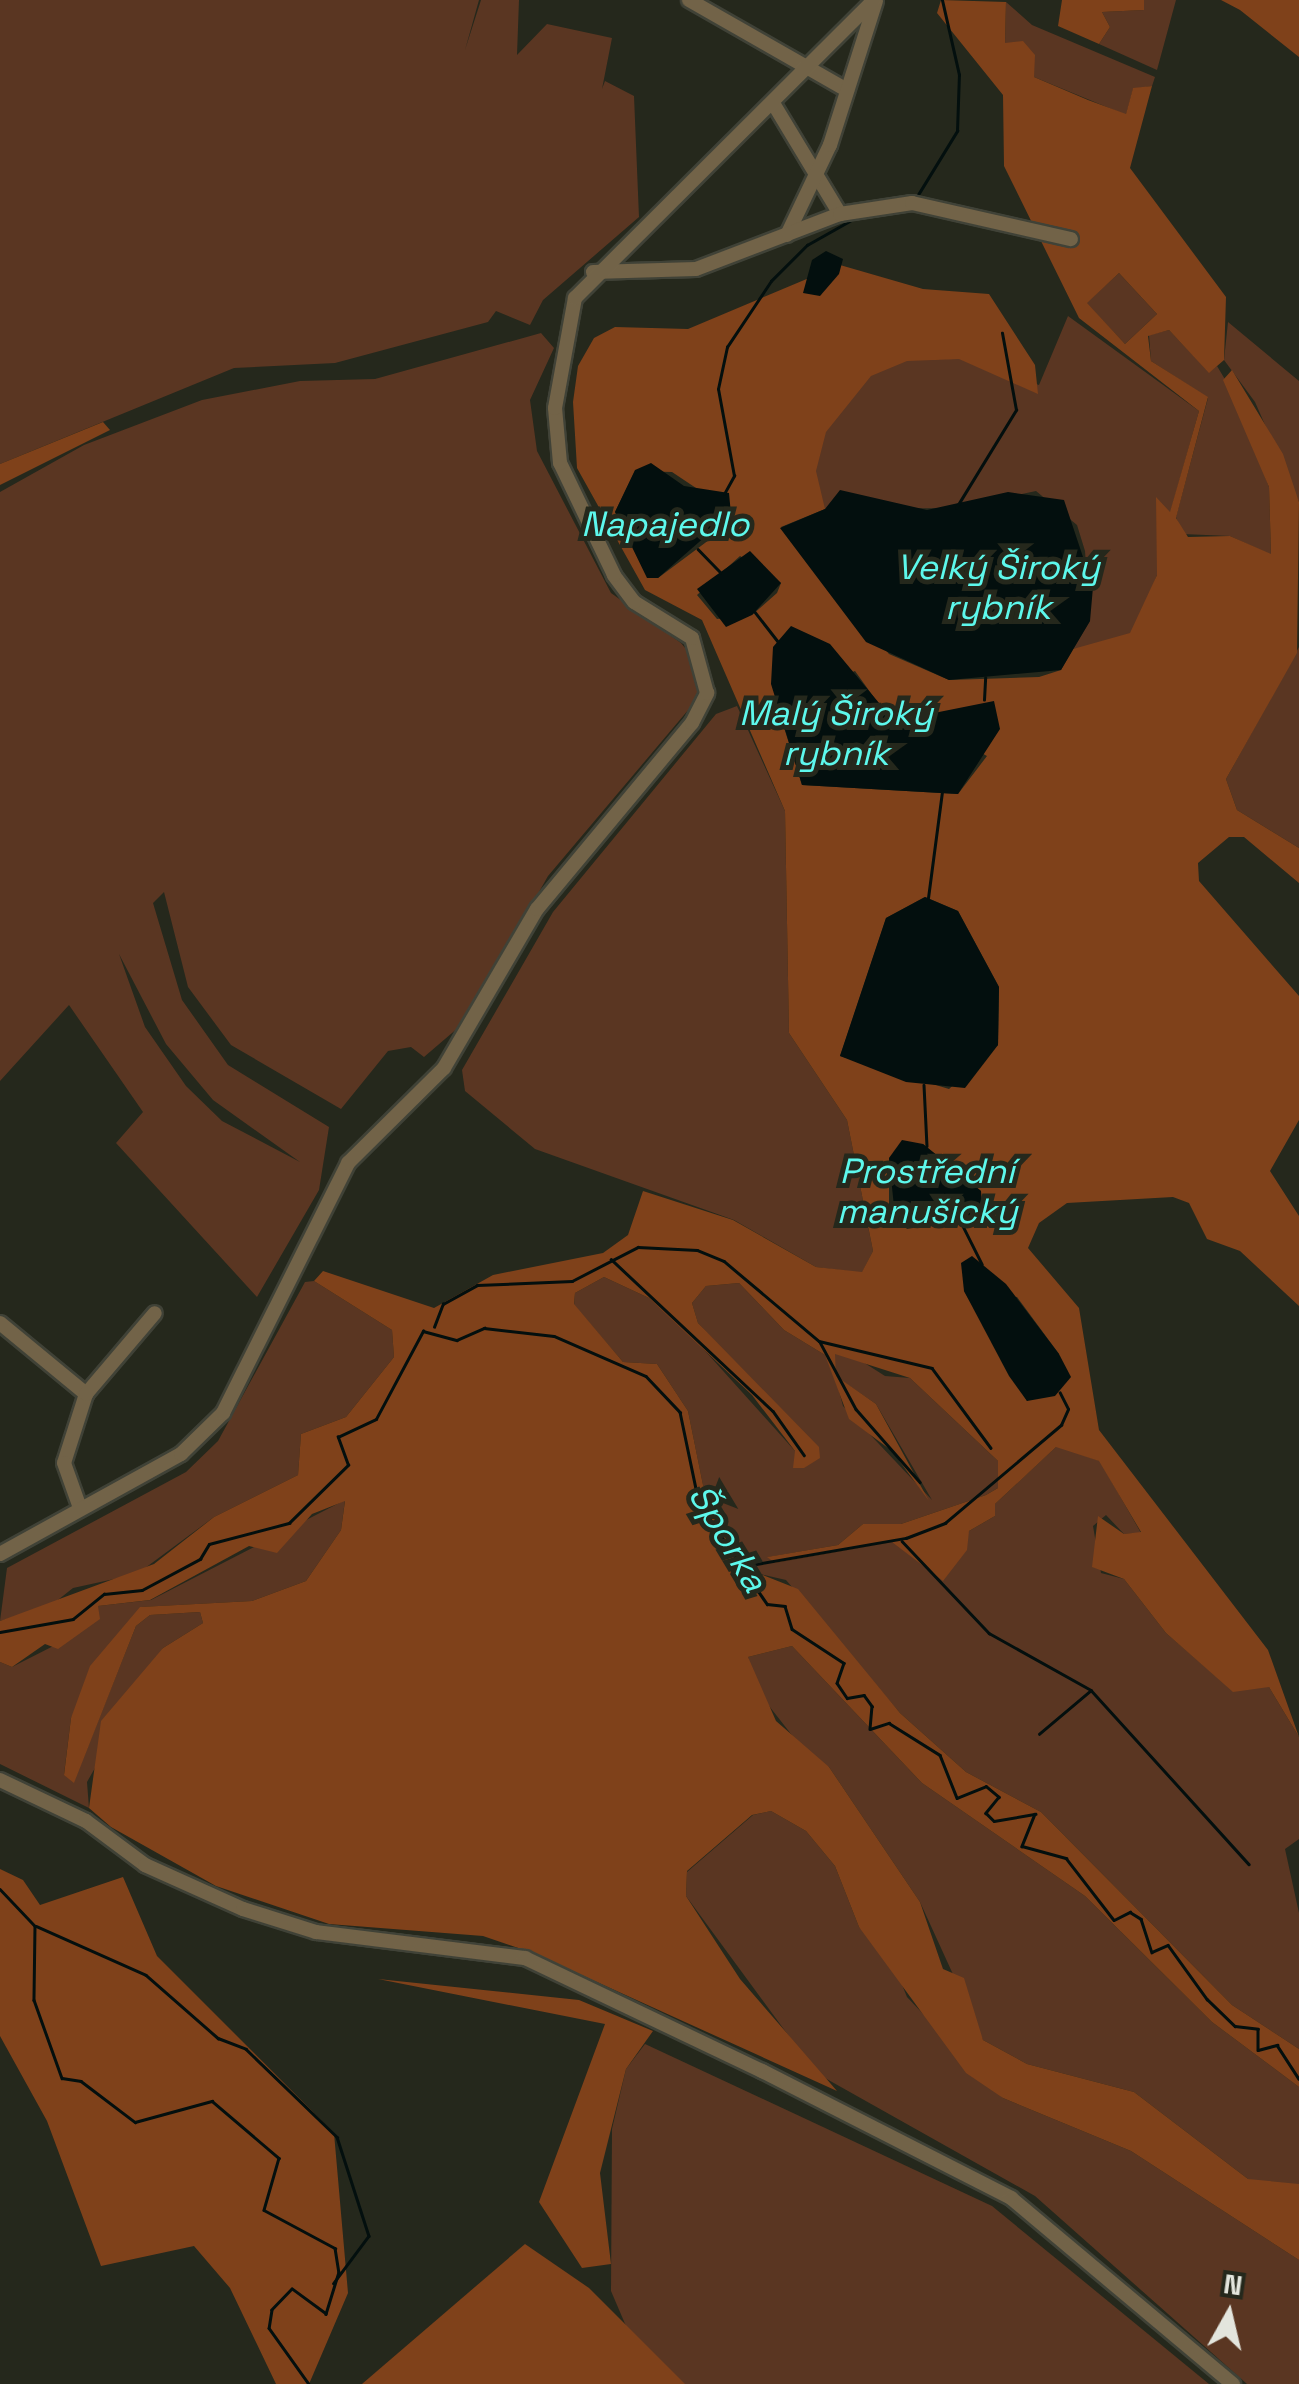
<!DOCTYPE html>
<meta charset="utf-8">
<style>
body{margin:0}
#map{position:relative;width:1299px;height:2384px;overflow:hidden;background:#25281c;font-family:"Space Grotesk",sans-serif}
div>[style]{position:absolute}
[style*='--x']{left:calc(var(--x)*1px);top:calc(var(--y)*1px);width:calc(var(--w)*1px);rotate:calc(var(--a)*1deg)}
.green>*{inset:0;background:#5a3622}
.forest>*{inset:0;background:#7f411a}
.water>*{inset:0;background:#030f0e}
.stream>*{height:2.5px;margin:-1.25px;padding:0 1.25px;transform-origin:1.25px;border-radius:1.25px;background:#030f0e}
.roads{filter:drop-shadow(2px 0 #404237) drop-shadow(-2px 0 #404237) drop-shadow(0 2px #404237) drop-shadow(0 -2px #404237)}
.minor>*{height:14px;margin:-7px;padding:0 7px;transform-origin:7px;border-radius:7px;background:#726348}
span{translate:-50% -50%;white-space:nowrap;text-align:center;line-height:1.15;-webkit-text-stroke:10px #25281c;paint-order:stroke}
.water-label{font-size:35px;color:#5df8ec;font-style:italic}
.north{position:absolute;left:1179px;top:2264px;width:100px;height:100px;-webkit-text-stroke:8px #25281c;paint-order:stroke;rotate:8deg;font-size:28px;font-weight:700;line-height:40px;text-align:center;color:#e3e5dd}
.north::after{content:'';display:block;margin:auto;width:35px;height:45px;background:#e3e5dd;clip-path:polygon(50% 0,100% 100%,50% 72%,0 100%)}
</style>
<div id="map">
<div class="green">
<div style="clip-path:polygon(0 0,479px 0,465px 50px,481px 0,519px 0,517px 55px,547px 24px,612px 38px,602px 89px,605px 81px,634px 96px,639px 217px,543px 300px,530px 325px,496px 311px,488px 322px,335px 363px,234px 368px,0 464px)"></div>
<div style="clip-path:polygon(1144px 0,1176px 0,1157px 70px,1099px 44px,1110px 27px,1102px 12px,1144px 10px)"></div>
<div style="clip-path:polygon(1006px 2px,1032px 25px,1155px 77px,1152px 86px,1133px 89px,1126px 115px,1034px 77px,1005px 43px)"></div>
<div style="clip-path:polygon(1119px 273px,1157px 314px,1125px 344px,1086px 303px)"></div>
<div style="clip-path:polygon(1068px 316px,1199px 411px,1170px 514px,1157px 500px,1157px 575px,1130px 645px,1073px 649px,1090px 621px,1085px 551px,1077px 525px,1036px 491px,955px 508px,825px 509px,617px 365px,874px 326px,1039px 385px)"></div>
<div style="clip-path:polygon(1228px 322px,1299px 381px,1299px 502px,1255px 402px,1224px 360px)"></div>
<div style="clip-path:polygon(1169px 330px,1209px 372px,1217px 366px,1235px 396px,1269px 487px,1271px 555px,1230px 536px,1182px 534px,1176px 517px,1208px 398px,1151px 361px,1149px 335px)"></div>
<div style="clip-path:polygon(evenodd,541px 333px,554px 348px,530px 400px,537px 451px,611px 593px,681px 643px,696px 661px,700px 696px,548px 876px,466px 1021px,424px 1057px,411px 1047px,388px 1051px,341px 1109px,231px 1045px,188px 987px,164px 892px,153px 903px,182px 1000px,228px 1065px,329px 1127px,319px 1190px,257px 1297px,116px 1143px,143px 1112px,69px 1005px,0 1081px,0 492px,84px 445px,202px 400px,300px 381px,375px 379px,541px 333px,119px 954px,166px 1044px,213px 1100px,300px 1162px,222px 1121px,186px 1086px,145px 1027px,119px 954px)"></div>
<div style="clip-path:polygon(1299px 647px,1299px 848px,1237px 810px,1226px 779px)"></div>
<div style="clip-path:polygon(737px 706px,785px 811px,789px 1033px,847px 1120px,873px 1251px,862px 1273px,816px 1267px,734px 1220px,535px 1149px,465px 1091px,462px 1070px,553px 912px,716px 714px)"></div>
<div style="clip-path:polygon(evenodd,604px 1277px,649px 1298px,689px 1333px,795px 1451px,809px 1445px,698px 1323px,692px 1303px,706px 1286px,739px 1283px,784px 1330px,825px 1355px,835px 1374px,834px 1354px,844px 1350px,885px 1376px,910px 1378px,998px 1461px,998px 1488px,986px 1495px,901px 1524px,863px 1524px,838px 1545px,768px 1557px,775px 1563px,892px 1542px,953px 1563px,969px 1531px,995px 1516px,995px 1504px,1057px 1446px,1100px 1461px,1141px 1533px,1124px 1534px,1106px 1515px,1093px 1526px,1101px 1573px,1124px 1579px,1166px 1633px,1225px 1684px,1269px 1687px,1299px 1737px,1299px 1839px,1285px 1849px,1299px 1913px,1299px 2049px,1232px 2005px,1041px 1812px,966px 1772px,900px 1713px,786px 1580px,756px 1573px,703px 1485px,688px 1411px,657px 1364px,623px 1362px,574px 1305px,575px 1293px,604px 1277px,835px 1376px,876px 1404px,932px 1500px,843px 1406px,835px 1376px)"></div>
<div style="clip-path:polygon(314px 1281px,392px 1330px,394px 1357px,346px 1417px,301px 1434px,298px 1475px,214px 1517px,137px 1574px,73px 1588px,49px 1607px,0 1621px,7px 1568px,186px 1472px,218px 1441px,305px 1282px)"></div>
<div style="clip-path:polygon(345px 1500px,341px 1530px,306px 1581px,252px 1601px,141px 1607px,71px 1718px,64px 1774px,74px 1781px,136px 1626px,150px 1615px,200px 1612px,203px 1623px,163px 1648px,87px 1782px,89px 1808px,0 1764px,0 1662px,12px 1667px,75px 1635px,98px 1606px,151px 1600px)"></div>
<div style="clip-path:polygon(792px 1646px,922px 1783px,1085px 1896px,1212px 2022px,1299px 2087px,1299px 2184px,1274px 2189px,1248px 2179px,1134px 2092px,1027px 2064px,983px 2040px,920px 1902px,829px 1767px,813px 1762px,755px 1688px,748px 1657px)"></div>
<div style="clip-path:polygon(771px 1811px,806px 1831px,835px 1866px,859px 1927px,892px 1960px,907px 1997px,1003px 2098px,1131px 2151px,1299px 2260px,1299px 2384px,1247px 2384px,1035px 2196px,816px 2073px,686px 1896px,687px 1872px,753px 1815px)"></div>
<div style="clip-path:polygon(645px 2044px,992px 2206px,1209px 2384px,684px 2384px,626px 2326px,611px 2291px,612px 2129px,626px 2069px)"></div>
</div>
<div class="forest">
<div style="clip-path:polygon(evenodd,941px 0,1006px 2px,1005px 43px,1023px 41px,1035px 55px,1034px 77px,1088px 100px,1126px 114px,1133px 88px,1152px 86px,1130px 168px,1226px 297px,1224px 360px,1209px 373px,1169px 330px,1148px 336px,1151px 361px,1208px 397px,1176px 518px,1188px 537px,1230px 536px,1271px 554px,1269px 487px,1223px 380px,1232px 370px,1283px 454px,1299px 502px,1297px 653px,1226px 779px,1237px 810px,1299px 848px,1299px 883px,1244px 837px,1229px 837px,1198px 863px,1199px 881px,1299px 996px,1299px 1120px,1270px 1171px,1299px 1216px,1299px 1306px,1240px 1251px,1207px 1239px,1189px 1203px,1173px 1197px,1067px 1203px,1039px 1223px,1028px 1248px,1079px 1308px,1099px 1430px,1268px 1650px,1299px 1737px,1269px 1687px,1233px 1692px,1166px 1633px,1124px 1579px,1092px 1567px,1098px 1516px,1124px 1534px,1141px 1532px,1099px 1461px,1056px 1447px,995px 1504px,995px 1516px,969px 1531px,967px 1550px,943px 1581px,892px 1542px,775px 1563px,767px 1557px,838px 1545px,863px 1524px,901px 1524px,986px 1495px,998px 1488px,998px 1461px,910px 1378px,835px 1354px,836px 1376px,876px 1404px,929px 1501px,892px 1451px,849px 1419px,825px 1355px,784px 1330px,739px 1283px,706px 1286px,692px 1303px,698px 1323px,819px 1447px,820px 1458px,804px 1468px,793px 1468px,795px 1451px,752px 1395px,649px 1298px,604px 1277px,575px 1293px,574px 1304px,623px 1362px,657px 1364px,688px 1411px,703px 1485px,755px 1572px,798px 1589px,900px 1713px,966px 1772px,1041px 1812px,1232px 2005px,1299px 2049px,1299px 2087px,1212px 2022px,1085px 1896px,922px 1783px,792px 1646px,748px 1657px,776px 1721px,829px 1767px,920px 1902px,943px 1969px,964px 1978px,983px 2040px,1027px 2064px,1134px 2092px,1248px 2179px,1299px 2184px,1299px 2260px,1131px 2151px,1003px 2098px,966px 2073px,859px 1927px,835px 1866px,806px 1831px,771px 1811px,752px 1815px,687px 1871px,686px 1896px,740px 1979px,837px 2091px,533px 1953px,483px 1936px,329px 1924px,216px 1886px,111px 1827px,89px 1808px,101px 1721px,163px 1648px,203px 1623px,200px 1612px,150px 1615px,136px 1626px,74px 1783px,64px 1775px,71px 1718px,90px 1666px,140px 1607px,252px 1601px,306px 1581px,341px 1530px,345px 1501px,312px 1514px,277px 1553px,249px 1546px,150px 1600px,98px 1606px,100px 1619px,58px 1649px,45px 1644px,12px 1667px,0 1662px,0 1621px,154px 1564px,214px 1517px,298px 1475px,301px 1434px,346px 1417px,394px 1357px,392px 1330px,314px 1281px,323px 1271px,434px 1308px,493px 1275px,603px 1253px,628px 1235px,643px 1191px,733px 1220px,816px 1267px,862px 1272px,873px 1251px,847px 1120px,789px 1033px,785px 811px,702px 620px,645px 590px,577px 468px,573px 402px,578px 366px,594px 338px,615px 327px,688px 329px,840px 265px,923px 289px,989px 294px,1035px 365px,1038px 394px,959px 359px,907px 361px,871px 376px,826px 432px,816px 471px,825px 509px,781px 527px,889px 654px,949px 680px,1039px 677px,1061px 670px,1073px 649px,1130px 633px,1157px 575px,1156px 497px,1170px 512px,1199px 411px,1079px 318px,1004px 166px,1003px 95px,937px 13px,941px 0,1119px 273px,1157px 314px,1125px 344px,1087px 303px,1119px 273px,941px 0,635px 471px,672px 472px,699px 490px,717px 534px,658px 578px,615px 512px,635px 471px,941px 0,740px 556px,781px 583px,777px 593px,752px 615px,717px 619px,697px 595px,740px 556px,941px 0,855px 671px,888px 717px,923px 721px,987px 756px,958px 794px,802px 785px,776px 702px,855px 671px,941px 0,925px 897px,958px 911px,999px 987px,998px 1045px,949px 1089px,840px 1056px,886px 918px,925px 897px,941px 0,923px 1144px,981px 1191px,973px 1218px,907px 1229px,889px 1210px,889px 1158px,923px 1144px,941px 0,964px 1291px,1017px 1297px,1059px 1354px,1027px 1401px,964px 1291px)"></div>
<div style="clip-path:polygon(1062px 0,1144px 0,1144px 10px,1102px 12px,1110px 27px,1099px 44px,1058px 26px)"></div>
<div style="clip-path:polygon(1221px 0,1299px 0,1299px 57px,1240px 10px)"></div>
<div style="clip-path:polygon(103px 422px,110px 430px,0 485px,0 464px)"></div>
<div style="clip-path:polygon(0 1869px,23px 1880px,40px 1905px,123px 1877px,157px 1956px,334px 2133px,348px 2293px,309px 2384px,276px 2384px,230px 2288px,194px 2246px,101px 2266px,47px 2121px,0 2036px)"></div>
<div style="clip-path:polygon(378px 1979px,579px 2000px,653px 2031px,626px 2069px,600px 2173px,611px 2264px,582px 2268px,539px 2202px,605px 2024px)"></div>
<div style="clip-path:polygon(525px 2244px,589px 2288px,685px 2384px,362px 2384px)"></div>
</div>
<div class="water">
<div style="clip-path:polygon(826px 251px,843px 259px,839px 274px,820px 296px,803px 293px,812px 260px)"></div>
<div style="clip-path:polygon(651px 463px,684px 486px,729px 493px,731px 514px,658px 578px,647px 578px,615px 512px,635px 470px)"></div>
<div style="clip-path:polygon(840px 490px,927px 510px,1008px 492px,1064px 500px,1093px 587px,1090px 621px,1061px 670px,949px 680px,866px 642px,780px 528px,825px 509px)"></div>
<div style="clip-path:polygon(750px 551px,781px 583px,752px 615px,726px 627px,697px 589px)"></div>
<div style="clip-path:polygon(791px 626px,830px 644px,894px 721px,994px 701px,1000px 729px,958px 794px,802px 785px,771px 684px,773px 647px)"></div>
<div style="clip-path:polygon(925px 897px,958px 911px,999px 987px,998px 1045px,965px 1088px,906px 1082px,840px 1056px,886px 918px)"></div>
<div style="clip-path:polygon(902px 1140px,923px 1144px,981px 1191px,983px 1213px,896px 1226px,889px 1158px)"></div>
<div style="clip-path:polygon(972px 1256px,1006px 1284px,1059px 1354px,1071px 1377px,1055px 1396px,1027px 1401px,1009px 1376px,964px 1291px,961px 1263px)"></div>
</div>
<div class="stream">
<div style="--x:916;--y:198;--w:79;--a:-58.5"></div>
<div style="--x:957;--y:131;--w:56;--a:-88"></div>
<div style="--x:959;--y:75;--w:77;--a:-102.8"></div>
<div style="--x:724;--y:494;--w:21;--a:-61"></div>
<div style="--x:734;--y:476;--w:88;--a:-100.4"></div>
<div style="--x:718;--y:389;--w:43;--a:-77.9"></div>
<div style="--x:727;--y:347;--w:79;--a:-56.3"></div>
<div style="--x:771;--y:281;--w:51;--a:-45"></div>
<div style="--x:807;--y:245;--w:55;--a:-29.4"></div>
<div style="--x:956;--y:508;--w:115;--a:-58.5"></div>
<div style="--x:1016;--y:410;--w:78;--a:-100.3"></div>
<div style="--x:698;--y:549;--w:32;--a:46"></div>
<div style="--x:755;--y:612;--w:37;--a:52"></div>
<div style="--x:984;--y:700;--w:22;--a:-87"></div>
<div style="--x:928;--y:898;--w:107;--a:-82.5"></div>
<div style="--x:924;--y:1085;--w:61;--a:87.2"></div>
<div style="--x:961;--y:1222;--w:47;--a:63.4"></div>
<div style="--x:611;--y:1259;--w:222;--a:43.2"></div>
<div style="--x:773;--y:1411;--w:54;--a:54.8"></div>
<div style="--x:434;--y:1327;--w:25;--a:-69"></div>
<div style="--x:443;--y:1304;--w:39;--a:-29"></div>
<div style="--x:477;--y:1285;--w:95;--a:-2.4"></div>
<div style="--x:572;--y:1281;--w:74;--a:-27.3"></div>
<div style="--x:638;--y:1247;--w:59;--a:2.9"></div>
<div style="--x:697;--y:1250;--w:29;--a:22"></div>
<div style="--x:724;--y:1261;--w:124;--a:40.1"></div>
<div style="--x:819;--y:1341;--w:116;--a:13.4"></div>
<div style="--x:932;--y:1368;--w:99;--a:53.6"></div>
<div style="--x:820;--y:1342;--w:76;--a:61.8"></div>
<div style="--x:856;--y:1409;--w:97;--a:48.8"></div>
<div style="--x:902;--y:1541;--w:127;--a:46.6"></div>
<div style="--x:989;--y:1633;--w:117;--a:29.2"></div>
<div style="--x:1091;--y:1690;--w:235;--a:47.8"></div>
<div style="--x:739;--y:1567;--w:169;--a:-9.9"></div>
<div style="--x:906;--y:1538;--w:42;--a:-21"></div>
<div style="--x:945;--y:1523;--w:152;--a:-40.2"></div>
<div style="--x:1061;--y:1425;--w:17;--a:-66"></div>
<div style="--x:1068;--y:1409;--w:18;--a:-117"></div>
<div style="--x:0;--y:1632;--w:74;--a:-10.1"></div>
<div style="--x:73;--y:1619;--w:40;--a:-39"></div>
<div style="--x:104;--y:1594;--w:38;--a:-6"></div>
<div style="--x:142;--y:1590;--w:66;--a:-28.1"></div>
<div style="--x:200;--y:1559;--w:17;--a:-59"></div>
<div style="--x:209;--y:1544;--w:83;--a:-14.7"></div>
<div style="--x:289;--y:1523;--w:83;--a:-44.5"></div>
<div style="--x:348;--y:1465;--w:30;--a:-110"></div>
<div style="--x:338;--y:1437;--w:42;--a:-25.3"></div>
<div style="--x:376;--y:1419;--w:100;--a:-61.9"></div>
<div style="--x:423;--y:1331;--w:35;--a:15"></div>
<div style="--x:457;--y:1340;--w:30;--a:-24"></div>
<div style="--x:484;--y:1328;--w:70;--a:6.5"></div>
<div style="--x:554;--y:1336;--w:100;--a:23.5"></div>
<div style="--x:646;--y:1376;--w:50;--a:46.6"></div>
<div style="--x:680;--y:1412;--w:93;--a:78.2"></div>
<div style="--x:699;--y:1503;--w:122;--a:56"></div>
<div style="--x:767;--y:1604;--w:18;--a:6"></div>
<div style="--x:785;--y:1606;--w:24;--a:73"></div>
<div style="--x:792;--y:1629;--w:62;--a:33.2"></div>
<div style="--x:844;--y:1663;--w:21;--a:109"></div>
<div style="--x:837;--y:1683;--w:18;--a:56"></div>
<div style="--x:847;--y:1698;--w:17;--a:-10"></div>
<div style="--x:864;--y:1695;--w:14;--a:54"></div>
<div style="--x:872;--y:1706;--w:23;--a:95"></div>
<div style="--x:870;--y:1729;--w:20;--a:-18"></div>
<div style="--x:889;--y:1723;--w:60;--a:32.1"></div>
<div style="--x:940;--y:1755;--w:46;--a:68.4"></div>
<div style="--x:957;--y:1798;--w:31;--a:-22"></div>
<div style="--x:986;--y:1786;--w:17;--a:40"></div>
<div style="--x:999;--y:1797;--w:21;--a:129"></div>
<div style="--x:986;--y:1813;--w:11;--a:45"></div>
<div style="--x:994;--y:1821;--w:42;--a:-9.7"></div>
<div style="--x:1035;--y:1814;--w:35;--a:112"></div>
<div style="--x:1022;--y:1846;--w:46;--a:15.3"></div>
<div style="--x:1066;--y:1858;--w:78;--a:52.3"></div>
<div style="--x:1114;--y:1920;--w:18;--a:-27"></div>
<div style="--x:1130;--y:1912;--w:13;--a:32"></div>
<div style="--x:1141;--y:1919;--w:35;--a:72"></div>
<div style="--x:1152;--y:1952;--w:17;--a:-24"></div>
<div style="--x:1168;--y:1945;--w:67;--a:54.2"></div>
<div style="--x:1207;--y:1999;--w:39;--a:44"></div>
<div style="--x:1235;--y:2026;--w:23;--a:7"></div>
<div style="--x:1258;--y:2029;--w:21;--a:90"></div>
<div style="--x:1258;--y:2050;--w:20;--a:-15"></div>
<div style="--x:1277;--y:2045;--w:40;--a:57.1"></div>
<div style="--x:1039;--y:1734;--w:67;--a:-40.1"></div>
<div style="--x:0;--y:1889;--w:51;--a:46.6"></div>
<div style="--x:35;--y:1926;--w:74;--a:90.8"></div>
<div style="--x:34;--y:2000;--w:83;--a:70.3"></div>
<div style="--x:62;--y:2078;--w:19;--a:9"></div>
<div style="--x:81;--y:2081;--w:68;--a:37.2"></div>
<div style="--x:135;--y:2122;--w:80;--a:-15.3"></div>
<div style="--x:212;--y:2101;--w:88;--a:40.4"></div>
<div style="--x:279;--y:2158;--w:54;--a:106.1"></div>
<div style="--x:264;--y:2210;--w:81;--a:28.2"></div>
<div style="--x:335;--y:2248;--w:24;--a:81"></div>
<div style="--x:339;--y:2272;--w:44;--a:107.2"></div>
<div style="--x:326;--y:2314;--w:42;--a:-143.7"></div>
<div style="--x:292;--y:2289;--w:29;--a:134"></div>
<div style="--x:272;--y:2310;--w:18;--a:99"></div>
<div style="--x:269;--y:2328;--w:69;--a:54.5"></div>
<div style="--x:36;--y:1926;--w:120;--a:24"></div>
<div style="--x:146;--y:1975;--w:96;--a:41.2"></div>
<div style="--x:218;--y:2038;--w:30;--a:21"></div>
<div style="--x:246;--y:2049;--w:127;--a:44"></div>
<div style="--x:337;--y:2137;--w:104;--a:72.1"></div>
<div style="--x:369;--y:2236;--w:59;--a:126.7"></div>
</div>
<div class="roads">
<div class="minor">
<div style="--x:689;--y:0;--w:182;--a:29.7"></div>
<div style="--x:773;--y:103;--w:130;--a:58.9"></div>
<div style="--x:787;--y:235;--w:100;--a:-64.5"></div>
<div style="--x:830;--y:145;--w:151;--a:-72.3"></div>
<div style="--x:593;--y:272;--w:103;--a:-1.7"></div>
<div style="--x:696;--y:269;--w:154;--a:-20.9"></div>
<div style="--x:840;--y:214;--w:73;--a:-8.7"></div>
<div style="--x:912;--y:203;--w:163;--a:12.8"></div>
<div style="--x:0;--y:1323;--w:112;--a:39.5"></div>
<div style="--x:86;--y:1394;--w:72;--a:107.7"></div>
<div style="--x:64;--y:1463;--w:48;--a:70.4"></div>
<div style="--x:86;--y:1394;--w:106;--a:-49.6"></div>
<div style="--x:0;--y:1554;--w:207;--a:-28.9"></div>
<div style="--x:181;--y:1454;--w:59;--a:-44.3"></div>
<div style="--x:223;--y:1413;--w:280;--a:-63.4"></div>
<div style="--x:348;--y:1163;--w:135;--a:-44.7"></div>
<div style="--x:444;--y:1068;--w:184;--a:-59.7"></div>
<div style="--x:537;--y:909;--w:242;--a:-50.2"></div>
<div style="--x:692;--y:723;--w:34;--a:-63"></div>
<div style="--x:707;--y:693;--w:57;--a:-105.3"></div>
<div style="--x:692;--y:638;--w:68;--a:-148.2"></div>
<div style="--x:634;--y:602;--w:34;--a:-127"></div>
<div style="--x:614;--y:575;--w:124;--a:-115.7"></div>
<div style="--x:560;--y:463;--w:55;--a:-95.2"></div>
<div style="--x:555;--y:408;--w:112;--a:-79.7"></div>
<div style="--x:575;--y:298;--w:422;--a:-44.9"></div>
<div style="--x:0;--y:1780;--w:95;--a:25.5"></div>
<div style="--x:86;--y:1821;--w:74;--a:36.7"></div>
<div style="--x:145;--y:1865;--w:107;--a:24.2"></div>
<div style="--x:243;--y:1909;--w:77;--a:17.5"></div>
<div style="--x:316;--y:1932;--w:211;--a:7.1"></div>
<div style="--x:525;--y:1958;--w:263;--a:25.5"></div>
<div style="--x:762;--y:2071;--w:280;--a:27"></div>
<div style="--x:1011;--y:2198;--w:290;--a:40"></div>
</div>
</div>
<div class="water-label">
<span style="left:665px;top:524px">Napajedlo</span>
<span style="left:998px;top:587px">Velký Široký<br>rybník</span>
<span style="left:836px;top:733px">Malý Široký<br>rybník</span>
<span style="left:927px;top:1191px">Prostřední<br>manušický</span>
<span style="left:728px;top:1538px;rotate:59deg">Šporka</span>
</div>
<div class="north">N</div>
</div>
